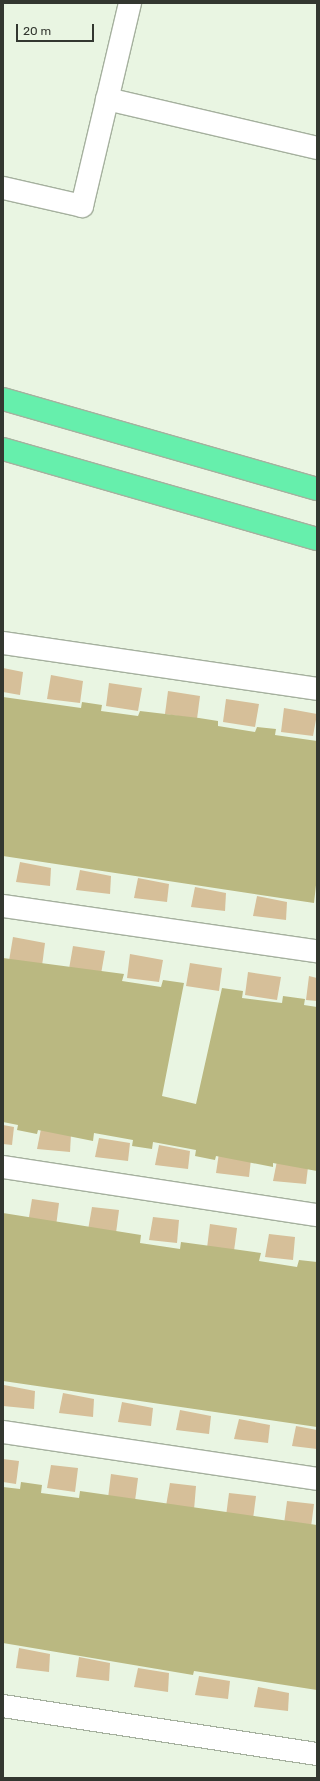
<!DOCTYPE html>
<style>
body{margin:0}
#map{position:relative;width:320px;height:1781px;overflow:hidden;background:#e9f5e2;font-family:Rubik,sans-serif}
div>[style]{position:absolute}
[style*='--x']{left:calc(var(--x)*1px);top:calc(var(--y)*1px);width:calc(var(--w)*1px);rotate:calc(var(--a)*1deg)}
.green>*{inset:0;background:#d6bf99}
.building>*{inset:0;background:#bab881}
.roads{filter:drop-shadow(1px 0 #a5b09e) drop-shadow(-1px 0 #a5b09e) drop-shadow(0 1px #a5b09e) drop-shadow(0 -1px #a5b09e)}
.street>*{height:22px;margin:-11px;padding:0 11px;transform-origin:11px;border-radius:11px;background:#fff}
.highway>*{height:22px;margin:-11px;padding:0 11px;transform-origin:11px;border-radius:11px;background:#66efac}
span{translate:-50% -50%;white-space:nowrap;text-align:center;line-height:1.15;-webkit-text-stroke:3px #e9f5e2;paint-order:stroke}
.frame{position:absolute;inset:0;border:4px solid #333730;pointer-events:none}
.scale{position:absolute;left:16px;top:24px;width:78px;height:18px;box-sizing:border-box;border:2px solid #333730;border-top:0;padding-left:5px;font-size:12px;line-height:14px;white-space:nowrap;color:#333730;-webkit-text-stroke:3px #e9f5e2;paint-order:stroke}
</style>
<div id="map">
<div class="green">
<div style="clip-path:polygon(3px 668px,23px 672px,20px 695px,3px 692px)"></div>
<div style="clip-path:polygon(51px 675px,83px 681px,80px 703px,47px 699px)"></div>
<div style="clip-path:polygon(109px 683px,142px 688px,138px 711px,106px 706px)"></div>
<div style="clip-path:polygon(168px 691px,200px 696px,197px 719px,165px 714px)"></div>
<div style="clip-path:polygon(226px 699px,259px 704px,255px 727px,223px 722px)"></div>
<div style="clip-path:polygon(284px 708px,317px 714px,313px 736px,281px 732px)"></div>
<div style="clip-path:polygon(20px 862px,51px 868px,50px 886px,16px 882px)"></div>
<div style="clip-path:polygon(80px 870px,111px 876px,110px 894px,76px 890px)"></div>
<div style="clip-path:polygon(138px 878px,169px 884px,167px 902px,134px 898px)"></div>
<div style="clip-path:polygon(195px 887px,226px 893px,225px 911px,191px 907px)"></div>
<div style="clip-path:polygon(257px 896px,287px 902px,286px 920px,253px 916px)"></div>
<div style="clip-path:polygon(13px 937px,45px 943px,42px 966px,9px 961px)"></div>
<div style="clip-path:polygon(73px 946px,105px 951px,101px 974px,69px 969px)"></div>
<div style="clip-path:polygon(130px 954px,163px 960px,159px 982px,127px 978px)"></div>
<div style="clip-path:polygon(190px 963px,222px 968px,219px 991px,186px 986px)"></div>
<div style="clip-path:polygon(248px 972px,281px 977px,277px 1000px,245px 995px)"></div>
<div style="clip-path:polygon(309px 976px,317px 978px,317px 1001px,306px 1000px)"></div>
<div style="clip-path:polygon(3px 1125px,14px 1127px,12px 1145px,3px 1144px)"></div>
<div style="clip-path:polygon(41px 1129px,71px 1134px,70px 1152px,37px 1149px)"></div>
<div style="clip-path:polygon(99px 1138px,130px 1143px,128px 1161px,95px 1157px)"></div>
<div style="clip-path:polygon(159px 1145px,190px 1151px,188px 1169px,155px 1165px)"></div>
<div style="clip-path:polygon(219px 1153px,251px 1159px,249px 1177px,216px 1173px)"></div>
<div style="clip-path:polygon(277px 1161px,308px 1167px,306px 1184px,273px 1181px)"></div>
<div style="clip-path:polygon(32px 1199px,59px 1203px,56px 1226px,28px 1223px)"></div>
<div style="clip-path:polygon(92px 1207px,119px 1210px,116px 1233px,88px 1230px)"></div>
<div style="clip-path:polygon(153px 1217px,179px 1220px,177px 1243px,149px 1240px)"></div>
<div style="clip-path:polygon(210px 1224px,237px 1228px,234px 1251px,207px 1248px)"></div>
<div style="clip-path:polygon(269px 1234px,295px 1237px,293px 1260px,265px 1257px)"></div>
<div style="clip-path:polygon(4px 1385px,35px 1391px,34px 1409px,3px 1406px)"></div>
<div style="clip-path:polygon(63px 1393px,94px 1399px,93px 1417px,59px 1413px)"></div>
<div style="clip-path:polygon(122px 1402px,153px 1408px,151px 1426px,118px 1422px)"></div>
<div style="clip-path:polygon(180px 1410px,211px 1416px,209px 1434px,176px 1430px)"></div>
<div style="clip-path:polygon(239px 1419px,270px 1425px,268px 1443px,234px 1439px)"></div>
<div style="clip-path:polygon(296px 1426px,317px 1430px,317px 1449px,292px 1446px)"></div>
<div style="clip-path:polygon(3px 1459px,19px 1461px,16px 1484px,3px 1482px)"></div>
<div style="clip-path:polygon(51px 1465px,78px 1468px,75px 1492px,47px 1488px)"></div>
<div style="clip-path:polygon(111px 1474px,138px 1478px,135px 1501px,108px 1498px)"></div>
<div style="clip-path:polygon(170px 1483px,196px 1486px,194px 1510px,166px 1506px)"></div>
<div style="clip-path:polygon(229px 1493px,256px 1496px,253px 1519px,226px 1516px)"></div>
<div style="clip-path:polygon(287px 1501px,314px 1504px,311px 1527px,284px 1524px)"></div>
<div style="clip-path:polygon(19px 1648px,50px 1654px,49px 1672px,16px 1668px)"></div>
<div style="clip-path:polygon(79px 1657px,110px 1663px,109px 1681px,76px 1677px)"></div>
<div style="clip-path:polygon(138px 1668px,169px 1673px,168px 1692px,134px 1687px)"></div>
<div style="clip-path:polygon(199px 1676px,230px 1681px,228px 1699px,195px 1695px)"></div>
<div style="clip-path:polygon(258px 1687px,289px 1693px,288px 1711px,254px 1707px)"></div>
</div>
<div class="building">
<div style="clip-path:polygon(3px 697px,81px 708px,82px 702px,102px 705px,101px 711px,138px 716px,140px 711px,199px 718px,218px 721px,218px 726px,255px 732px,257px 727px,276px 729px,275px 735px,317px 741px,317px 876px,314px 903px,3px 856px)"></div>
<div style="clip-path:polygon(3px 958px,124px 974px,122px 981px,161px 987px,163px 980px,184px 983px,162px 1096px,196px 1104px,222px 988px,243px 991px,242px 998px,282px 1003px,283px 996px,305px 999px,304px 1005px,317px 1007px,317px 1171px,273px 1163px,273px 1167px,216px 1156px,215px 1160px,195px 1156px,196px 1150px,153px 1142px,152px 1149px,132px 1146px,133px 1140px,94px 1133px,93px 1141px,38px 1130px,37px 1134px,17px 1130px,18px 1125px,3px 1122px)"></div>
<div style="clip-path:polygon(3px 1213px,141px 1235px,140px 1243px,180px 1249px,181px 1242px,240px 1250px,261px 1253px,259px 1261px,297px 1267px,299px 1260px,317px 1262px,317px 1427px,3px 1381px)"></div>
<div style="clip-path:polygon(21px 1482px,42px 1485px,41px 1493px,79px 1498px,80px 1491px,317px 1525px,317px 1690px,194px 1671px,193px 1675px,3px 1643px,3px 1487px,20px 1489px)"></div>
</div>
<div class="roads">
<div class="street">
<div style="--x:107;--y:99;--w:216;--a:13.1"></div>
<div style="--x:3;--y:188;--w:81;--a:12.8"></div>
<div style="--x:82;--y:206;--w:209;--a:-76.7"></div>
<div style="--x:3;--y:643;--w:317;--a:8.3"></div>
<div style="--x:3;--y:906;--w:317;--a:8.2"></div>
<div style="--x:3;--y:1167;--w:318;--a:8.7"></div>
<div style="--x:3;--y:1432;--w:317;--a:8.5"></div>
<div style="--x:3;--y:1706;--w:318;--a:8.7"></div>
</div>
<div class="highway">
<div style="--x:3;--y:399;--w:327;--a:16"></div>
<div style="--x:3;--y:449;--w:327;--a:16"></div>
</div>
</div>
<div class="frame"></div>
<div class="scale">20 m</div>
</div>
